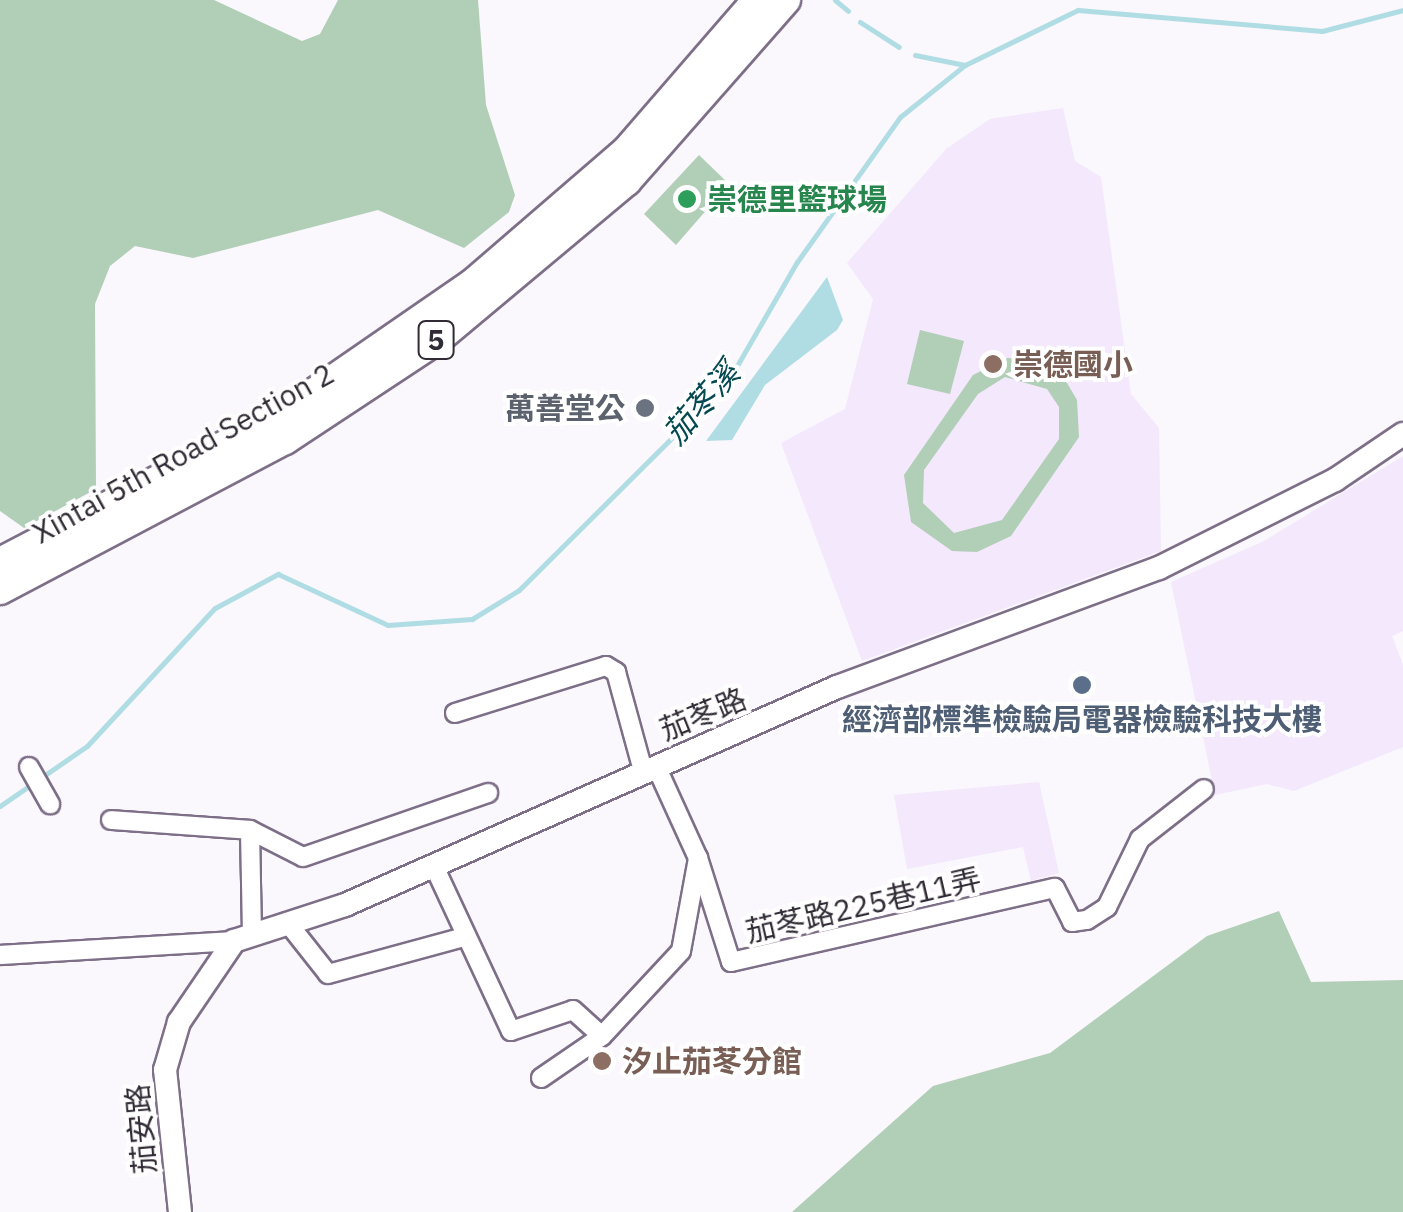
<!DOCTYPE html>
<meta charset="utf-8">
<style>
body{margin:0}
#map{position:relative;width:1403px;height:1212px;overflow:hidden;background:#faf7fd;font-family:"IBM Plex Sans","Noto Sans TC",sans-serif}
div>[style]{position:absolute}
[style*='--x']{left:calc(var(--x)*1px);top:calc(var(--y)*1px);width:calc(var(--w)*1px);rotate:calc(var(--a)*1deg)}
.built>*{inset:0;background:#f3e8fc}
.green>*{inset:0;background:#b1ceb6}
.water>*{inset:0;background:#b0dde4}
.stream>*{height:5px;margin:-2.5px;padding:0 2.5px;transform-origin:2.5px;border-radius:2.5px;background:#b0dde4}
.roads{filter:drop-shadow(2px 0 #7d6f87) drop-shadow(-2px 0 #7d6f87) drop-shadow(0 2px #7d6f87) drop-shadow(0 -2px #7d6f87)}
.minor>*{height:18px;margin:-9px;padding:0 9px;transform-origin:9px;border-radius:9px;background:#fff}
.tertiary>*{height:22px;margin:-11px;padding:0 11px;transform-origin:11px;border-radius:11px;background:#fff}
.primary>*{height:28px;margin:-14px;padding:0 14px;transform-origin:14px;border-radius:14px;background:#fff}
.dots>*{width:28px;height:28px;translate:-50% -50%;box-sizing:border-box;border:5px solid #fff;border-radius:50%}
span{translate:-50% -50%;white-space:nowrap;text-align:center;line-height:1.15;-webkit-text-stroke:8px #fff;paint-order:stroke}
.shield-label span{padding:2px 8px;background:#fff;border:2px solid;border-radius:8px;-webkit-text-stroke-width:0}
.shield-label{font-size:28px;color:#312b35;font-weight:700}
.leisure-label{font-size:30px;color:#27864d;font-weight:700}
.left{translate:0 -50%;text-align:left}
.education-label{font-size:30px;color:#785e54;font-weight:700}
.worship-label{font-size:30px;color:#5b616d;font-weight:700}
.right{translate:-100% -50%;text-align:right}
.street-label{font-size:30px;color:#312b35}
.service-label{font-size:30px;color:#4e5e75;font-weight:700}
.water-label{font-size:32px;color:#054951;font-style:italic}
</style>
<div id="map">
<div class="built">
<div style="clip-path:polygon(1063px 108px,1075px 161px,1101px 177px,1131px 394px,1159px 428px,1161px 551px,862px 661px,781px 443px,845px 409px,873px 299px,847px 263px,946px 149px,990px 119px)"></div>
<div style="clip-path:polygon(1403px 456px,1403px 631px,1392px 636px,1403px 665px,1403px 747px,1294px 791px,1267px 784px,1215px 795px,1171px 582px,1264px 541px)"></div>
<div style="clip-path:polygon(1039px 782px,1059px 873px,1031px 881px,1023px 847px,907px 869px,894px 795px)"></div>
</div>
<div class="green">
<div style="clip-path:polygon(0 0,214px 0,302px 41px,320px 34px,338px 0,478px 0,486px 105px,515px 195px,509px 212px,464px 248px,378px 210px,193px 258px,135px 246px,110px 266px,95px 304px,96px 489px,24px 528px,0 511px)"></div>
<div style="clip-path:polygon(699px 155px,729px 184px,676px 245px,644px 214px)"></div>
<div style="clip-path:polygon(920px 330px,964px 341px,950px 394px,907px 384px)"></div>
<div style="clip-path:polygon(evenodd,1007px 358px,1032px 359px,1064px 378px,1077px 400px,1079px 437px,1011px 536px,977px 552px,952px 551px,911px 522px,904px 475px,973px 375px,1007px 358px,1005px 377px,1047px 389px,1059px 407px,1059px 439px,1002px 520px,954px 533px,923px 503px,924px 470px,978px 394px,1005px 377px)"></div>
<div style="clip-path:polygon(1279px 911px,1311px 982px,1403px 980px,1403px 1212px,792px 1212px,933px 1086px,1050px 1053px,1207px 936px)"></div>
</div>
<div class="water">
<div style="clip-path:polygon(827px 277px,843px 320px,837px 330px,765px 385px,732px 440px,706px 441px)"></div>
</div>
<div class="stream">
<div style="--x:835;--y:0;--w:17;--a:40"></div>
<div style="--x:860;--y:22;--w:46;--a:32.7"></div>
<div style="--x:915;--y:55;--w:51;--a:11.3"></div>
<div style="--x:0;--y:806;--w:106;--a:-34.6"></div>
<div style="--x:87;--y:746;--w:188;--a:-47.2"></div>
<div style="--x:215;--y:608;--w:72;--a:-28.4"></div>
<div style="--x:278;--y:574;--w:121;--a:24.9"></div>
<div style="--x:388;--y:625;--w:84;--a:-4.1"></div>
<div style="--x:472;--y:619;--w:55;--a:-31.7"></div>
<div style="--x:519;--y:590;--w:293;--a:-44.9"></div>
<div style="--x:727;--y:383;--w:140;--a:-60"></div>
<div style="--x:797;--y:262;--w:178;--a:-54.6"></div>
<div style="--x:900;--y:117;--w:83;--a:-38.7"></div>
<div style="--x:965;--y:65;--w:126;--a:-26"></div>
<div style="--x:1078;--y:10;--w:245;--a:4.9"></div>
<div style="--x:1322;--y:31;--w:84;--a:-14.5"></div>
</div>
<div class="roads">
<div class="minor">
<div style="--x:455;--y:713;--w:158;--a:-17.3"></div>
<div style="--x:606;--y:666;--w:12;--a:31"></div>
<div style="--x:616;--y:672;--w:103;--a:74.7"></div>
<div style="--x:29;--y:767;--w:43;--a:60.4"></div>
<div style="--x:111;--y:820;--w:139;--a:4.1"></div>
<div style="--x:250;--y:830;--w:104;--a:88.9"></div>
<div style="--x:250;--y:830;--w:59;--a:27"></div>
<div style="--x:303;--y:857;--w:196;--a:-19.1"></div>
<div style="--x:698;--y:858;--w:109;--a:72.4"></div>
<div style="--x:731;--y:962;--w:332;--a:-12.9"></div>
<div style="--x:1055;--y:888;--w:38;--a:63"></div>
<div style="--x:1072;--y:922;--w:15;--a:-8"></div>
<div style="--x:1087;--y:920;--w:24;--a:-33"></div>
<div style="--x:1107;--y:907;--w:76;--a:-64.1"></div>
<div style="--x:1140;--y:839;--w:81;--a:-38"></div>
<div style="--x:434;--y:866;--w:182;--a:65"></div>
<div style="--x:511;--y:1031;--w:65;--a:-18.7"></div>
<div style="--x:573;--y:1010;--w:39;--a:42"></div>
<div style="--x:287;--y:922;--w:66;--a:51.7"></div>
<div style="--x:328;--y:974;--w:141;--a:-15.2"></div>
<div style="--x:0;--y:955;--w:234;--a:-3.4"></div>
<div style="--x:541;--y:1078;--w:74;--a:-34.5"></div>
<div style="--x:602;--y:1036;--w:116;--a:-47.1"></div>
<div style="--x:681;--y:951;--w:95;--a:-79.6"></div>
<div style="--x:698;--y:858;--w:101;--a:-114.5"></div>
</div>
<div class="tertiary">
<div style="--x:180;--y:1212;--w:143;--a:-96"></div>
<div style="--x:165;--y:1070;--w:50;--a:-73.7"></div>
<div style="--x:179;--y:1022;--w:98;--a:-55.8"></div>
<div style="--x:234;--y:941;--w:117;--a:-18"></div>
<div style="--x:345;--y:905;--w:538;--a:-23.9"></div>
<div style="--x:837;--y:687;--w:343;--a:-20.3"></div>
<div style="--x:1159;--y:568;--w:197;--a:-26.6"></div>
<div style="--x:1335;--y:480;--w:82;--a:-34.1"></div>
</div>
<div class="primary">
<div style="--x:0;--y:562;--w:316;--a:-27.5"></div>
<div style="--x:280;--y:416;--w:234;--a:-34.6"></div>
<div style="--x:473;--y:283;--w:202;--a:-40.8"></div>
<div style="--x:626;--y:151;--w:200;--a:-49.1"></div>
<div style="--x:0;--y:590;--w:322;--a:-27.8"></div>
<div style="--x:285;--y:440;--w:183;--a:-33.4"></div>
<div style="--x:438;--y:339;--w:246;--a:-39.9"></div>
<div style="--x:627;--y:181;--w:241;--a:-48.7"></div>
</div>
</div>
<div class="dots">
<div style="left:687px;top:199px;background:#2e9e5b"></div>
<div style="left:993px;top:364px;background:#8d6e63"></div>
<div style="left:645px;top:408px;background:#6b7280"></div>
<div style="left:1082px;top:685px;background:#5c6f8a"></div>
<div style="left:602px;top:1061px;background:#8d6e63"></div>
</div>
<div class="shield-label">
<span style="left:436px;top:340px">5</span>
</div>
<div class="leisure-label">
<span class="left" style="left:707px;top:199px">崇德里籃球場</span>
</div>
<div class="education-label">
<span class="left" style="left:1013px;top:364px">崇德國小</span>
<span class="left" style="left:622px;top:1061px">汐止茄苳分館</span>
</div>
<div class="worship-label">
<span class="right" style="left:625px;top:408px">萬善堂公</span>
</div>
<div class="street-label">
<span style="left:183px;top:453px;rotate:-29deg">Xintai 5th Road Section 2</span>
<span style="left:703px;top:714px;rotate:-22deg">茄苳路</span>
<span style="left:863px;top:905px;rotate:-13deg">茄苳路225巷11弄</span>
<span style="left:141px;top:1129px;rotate:-95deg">茄安路</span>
</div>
<div class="service-label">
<span style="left:1082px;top:719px">經濟部標準檢驗局電器檢驗科技大樓</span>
</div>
<div class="water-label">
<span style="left:701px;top:403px;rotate:-49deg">茄苳溪</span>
</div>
</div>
